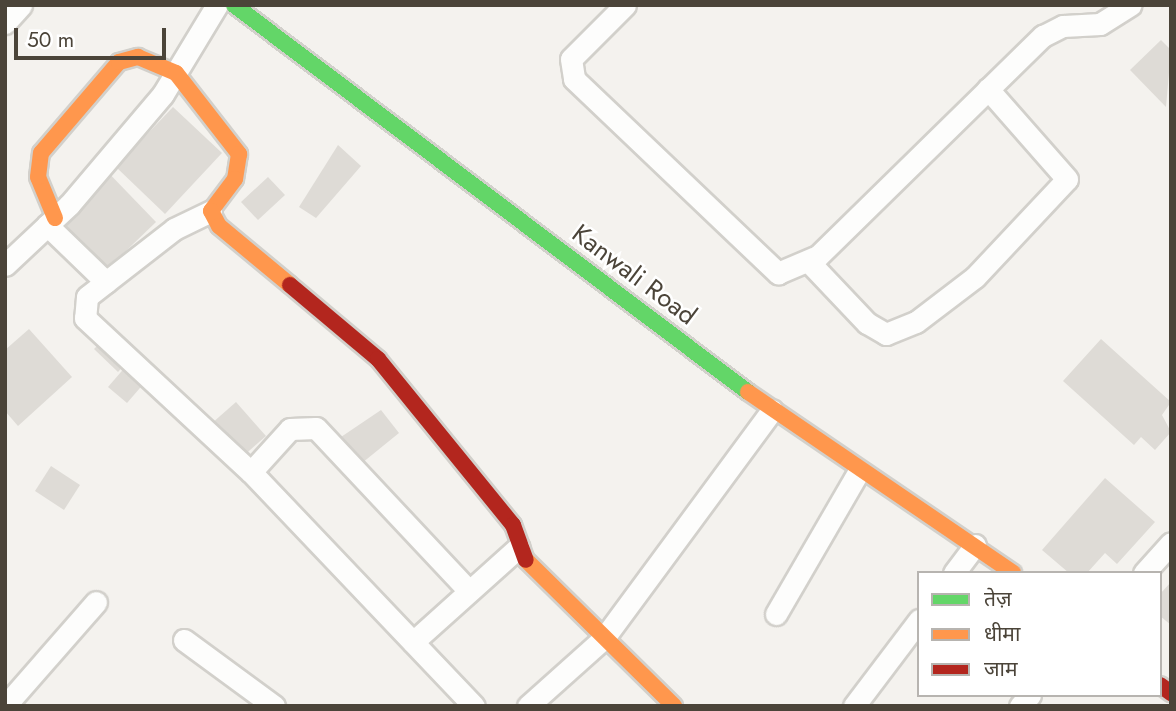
<!DOCTYPE html>
<meta charset="utf-8">
<style>
body{margin:0}
#map{position:relative;width:1176px;height:711px;overflow:hidden;background:#f4f2ee;font-family:Jost,"Noto Sans Devanagari",sans-serif}
div>[style]{position:absolute}
[style*='--x']{left:calc(var(--x)*1px);top:calc(var(--y)*1px);width:calc(var(--w)*1px);rotate:calc(var(--a)*1deg)}
.building>*{inset:0;background:#dedbd6}
.roads{filter:drop-shadow(2px 0 #d2d0cb) drop-shadow(-2px 0 #d2d0cb) drop-shadow(0 2px #d2d0cb) drop-shadow(0 -2px #d2d0cb)}
.street>*{height:21px;margin:-10.5px;padding:0 10.5px;transform-origin:10.5px;border-radius:10.5px;background:#fdfdfc}
.fast>*{height:16px;margin:-8px;padding:0 8px;transform-origin:8px;border-radius:8px;background:#63d668}
.slow>*{height:16px;margin:-8px;padding:0 8px;transform-origin:8px;border-radius:8px;background:#ff974d}
.jam>*{height:16px;margin:-8px;padding:0 8px;transform-origin:8px;border-radius:8px;background:#b3261e}
span{translate:-50% -50%;white-space:nowrap;text-align:center;line-height:1.15;-webkit-text-stroke:5px #fff;paint-order:stroke}
.street-label{font-size:26px;color:#4b4439}
.frame{position:absolute;inset:0;border:7px solid #4b4439;pointer-events:none}
.legend{position:absolute;left:917px;top:571px;width:245px;height:126px;box-sizing:border-box;background:#fff;border:2px solid #b7b4b0;margin:0;padding:9px 12px;list-style:none;font-size:21px;color:#4b4439}
.legend li{display:flex;align-items:center;gap:14px;height:35px}
.legend b{width:35px;border:2px solid #b7b4b0}
.scale{position:absolute;left:14px;top:28px;width:152px;height:32px;box-sizing:border-box;border:4px solid #4b4439;border-top:0;padding-left:9px;font-size:21px;line-height:24px;white-space:nowrap;color:#4b4439;-webkit-text-stroke:5px #fff;paint-order:stroke}
</style>
<div id="map">
<div class="building">
<div style="clip-path:polygon(1161px 40px,1171px 50px,1166px 107px,1130px 70px)"></div>
<div style="clip-path:polygon(173px 107px,222px 153px,165px 214px,116px 167px)"></div>
<div style="clip-path:polygon(338px 145px,361px 166px,316px 218px,299px 207px)"></div>
<div style="clip-path:polygon(101px 165px,156px 222px,102px 274px,47px 217px)"></div>
<div style="clip-path:polygon(268px 177px,285px 195px,258px 220px,241px 202px)"></div>
<div style="clip-path:polygon(29px 329px,72px 377px,18px 426px,5px 411px,5px 350px)"></div>
<div style="clip-path:polygon(1101px 339px,1171px 402px,1162px 415px,1171px 432px,1155px 450px,1141px 437px,1134px 445px,1063px 381px)"></div>
<div style="clip-path:polygon(103px 340px,127px 362px,118px 372px,94px 349px)"></div>
<div style="clip-path:polygon(127px 365px,146px 381px,127px 403px,108px 387px)"></div>
<div style="clip-path:polygon(236px 402px,266px 436px,241px 458px,211px 424px)"></div>
<div style="clip-path:polygon(381px 410px,399px 433px,362px 463px,341px 437px)"></div>
<div style="clip-path:polygon(51px 466px,80px 485px,64px 510px,35px 491px)"></div>
<div style="clip-path:polygon(1105px 478px,1155px 522px,1117px 564px,1105px 553px,1087px 573px,1069px 573px,1042px 550px)"></div>
<div style="clip-path:polygon(1171px 582px,1171px 625px,1160px 616px,1160px 594px)"></div>
</div>
<div class="roads">
<div class="street">
<div style="--x:625;--y:5;--w:76;--a:135"></div>
<div style="--x:571;--y:59;--w:20;--a:81"></div>
<div style="--x:574;--y:79;--w:282;--a:43.6"></div>
<div style="--x:778;--y:273;--w:43;--a:-23"></div>
<div style="--x:818;--y:256;--w:315;--a:-44.4"></div>
<div style="--x:1043;--y:36;--w:22;--a:-27"></div>
<div style="--x:1063;--y:26;--w:37;--a:-3"></div>
<div style="--x:1100;--y:24;--w:36;--a:-32"></div>
<div style="--x:5;--y:23;--w:24;--a:-48"></div>
<div style="--x:47;--y:225;--w:82;--a:44"></div>
<div style="--x:106;--y:282;--w:24;--a:142"></div>
<div style="--x:87;--y:297;--w:21;--a:95"></div>
<div style="--x:85;--y:318;--w:226;--a:42.9"></div>
<div style="--x:251;--y:472;--w:58;--a:-47.8"></div>
<div style="--x:290;--y:429;--w:26;--a:-2"></div>
<div style="--x:316;--y:428;--w:222;--a:46.8"></div>
<div style="--x:810;--y:263;--w:83;--a:46.5"></div>
<div style="--x:867;--y:323;--w:22;--a:30"></div>
<div style="--x:886;--y:334;--w:32;--a:-22"></div>
<div style="--x:916;--y:322;--w:74;--a:-37.3"></div>
<div style="--x:975;--y:277;--w:134;--a:-46.8"></div>
<div style="--x:1067;--y:179;--w:120;--a:-131.3"></div>
<div style="--x:5;--y:265;--w:88;--a:-43.2"></div>
<div style="--x:69;--y:205;--w:145;--a:-49.7"></div>
<div style="--x:163;--y:94;--w:104;--a:-58.8"></div>
<div style="--x:106;--y:282;--w:86;--a:-37.9"></div>
<div style="--x:174;--y:229;--w:41;--a:-25.9"></div>
<div style="--x:251;--y:472;--w:323;--a:46.4"></div>
<div style="--x:954;--y:573;--w:35;--a:-53"></div>
<div style="--x:1144;--y:573;--w:40;--a:-48"></div>
<div style="--x:776;--y:614;--w:165;--a:-59.9"></div>
<div style="--x:184;--y:640;--w:112;--a:36.3"></div>
<div style="--x:413;--y:642;--w:142;--a:-41.9"></div>
<div style="--x:5;--y:706;--w:138;--a:-48.8"></div>
<div style="--x:528;--y:706;--w:102;--a:-41.8"></div>
<div style="--x:604;--y:638;--w:283;--a:-53.6"></div>
<div style="--x:854;--y:706;--w:108;--a:-52.9"></div>
<div style="--x:1020;--y:706;--w:15;--a:-48"></div>
</div>
<div class="fast">
<div style="--x:234;--y:5;--w:643;--a:36.98"></div>
</div>
<div class="slow">
<div style="--x:55;--y:218;--w:44;--a:-112.5"></div>
<div style="--x:38;--y:177;--w:24;--a:-83"></div>
<div style="--x:41;--y:153;--w:120;--a:-49.4"></div>
<div style="--x:119;--y:62;--w:20;--a:-15"></div>
<div style="--x:138;--y:57;--w:41;--a:22.8"></div>
<div style="--x:176;--y:73;--w:103;--a:52.1"></div>
<div style="--x:239;--y:154;--w:25;--a:99"></div>
<div style="--x:235;--y:179;--w:40;--a:127"></div>
<div style="--x:211;--y:211;--w:17;--a:62"></div>
<div style="--x:219;--y:226;--w:92;--a:39.7"></div>
<div style="--x:748;--y:392;--w:321;--a:34.3"></div>
<div style="--x:526;--y:560;--w:208;--a:44.6"></div>
</div>
<div class="jam">
<div style="--x:290;--y:285;--w:115;--a:40.1"></div>
<div style="--x:378;--y:359;--w:214;--a:50.9"></div>
<div style="--x:513;--y:525;--w:37;--a:70"></div>
<div style="--x:1160;--y:685;--w:14;--a:36"></div>
</div>
</div>
<div class="street-label">
<span style="left:634px;top:275px;rotate:37deg">Kanwali Road</span>
</div>
<div class="frame"></div>
<ul class="legend">
<li><b style="height:9px;background:#63d668"></b>तेज़</li>
<li><b style="height:9px;background:#ff974d"></b>धीमा</li>
<li><b style="height:9px;background:#b3261e"></b>जाम</li>
</ul>
<div class="scale">50 m</div>
</div>
